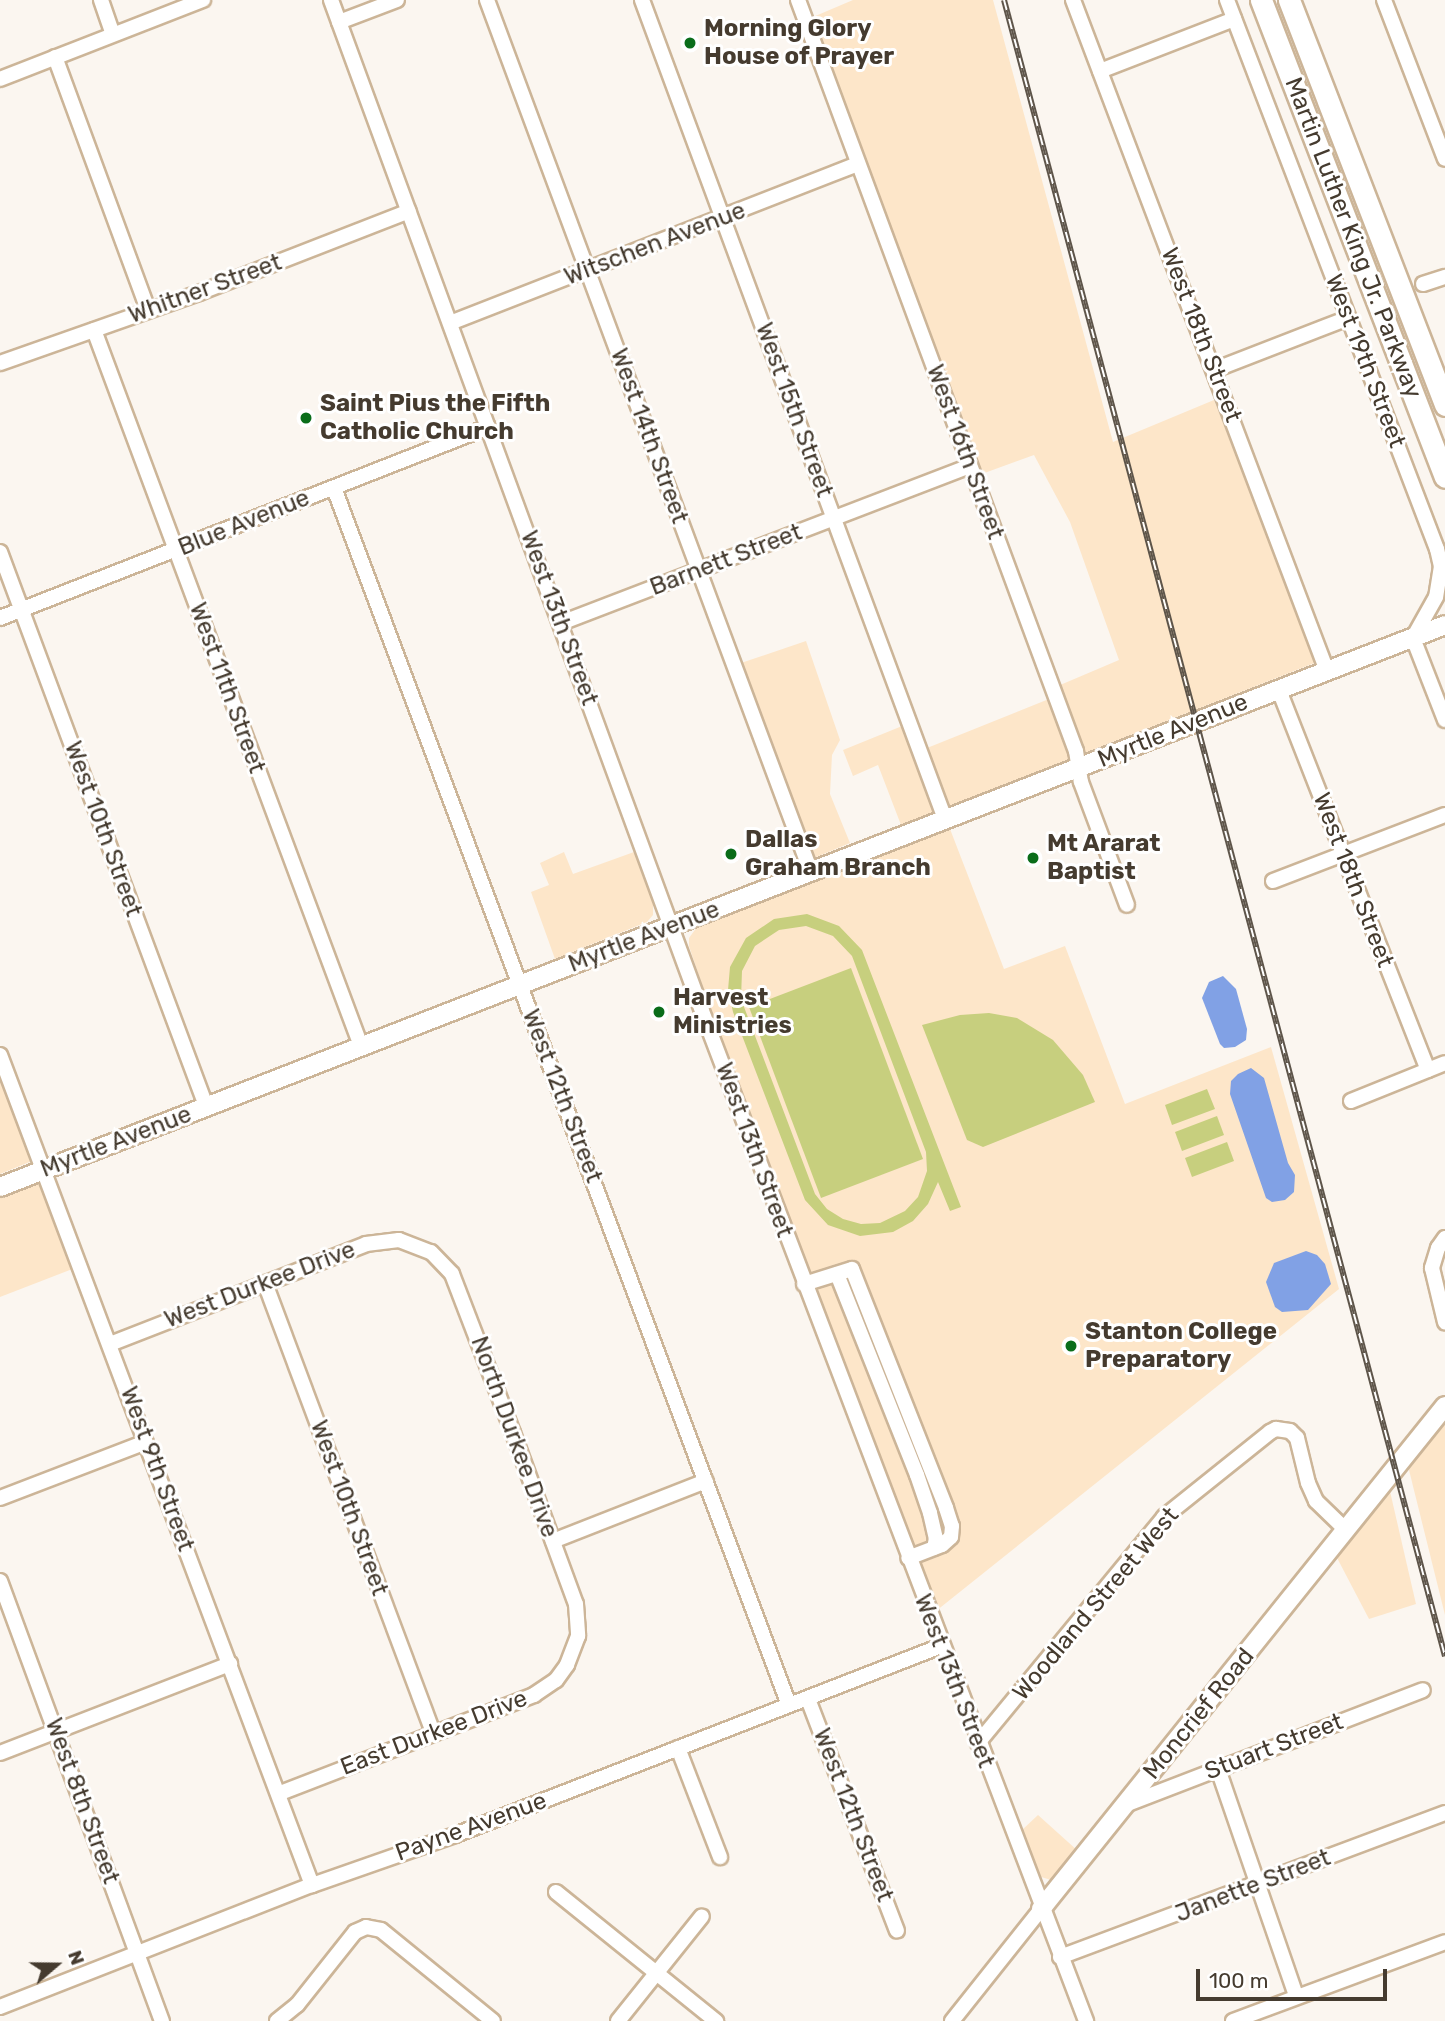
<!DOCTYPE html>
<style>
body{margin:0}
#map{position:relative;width:1445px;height:2021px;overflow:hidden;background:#fbf6f0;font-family:Rubik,sans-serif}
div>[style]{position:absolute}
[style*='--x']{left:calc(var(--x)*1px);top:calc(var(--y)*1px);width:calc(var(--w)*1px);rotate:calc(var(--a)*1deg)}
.built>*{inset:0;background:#fde6c9}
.green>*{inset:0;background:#c7cf7e}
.water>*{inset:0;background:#81a1e5}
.roads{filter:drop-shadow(2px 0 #ccb598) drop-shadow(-2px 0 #ccb598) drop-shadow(0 2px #ccb598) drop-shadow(0 -2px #ccb598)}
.minor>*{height:14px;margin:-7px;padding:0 7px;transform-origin:7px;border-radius:7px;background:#fff}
.major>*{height:18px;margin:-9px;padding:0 9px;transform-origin:9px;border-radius:9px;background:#fff}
.highway>*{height:21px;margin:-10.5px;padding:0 10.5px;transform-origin:10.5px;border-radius:10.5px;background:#fff}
.rail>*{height:6px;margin-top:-3px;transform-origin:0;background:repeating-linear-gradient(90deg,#fff 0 10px,#5e554a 0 20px);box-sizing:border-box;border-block:2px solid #5e554a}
.dots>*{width:19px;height:19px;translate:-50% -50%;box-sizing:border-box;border:4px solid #fff;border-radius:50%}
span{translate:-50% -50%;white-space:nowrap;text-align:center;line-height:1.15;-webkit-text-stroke:6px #fff;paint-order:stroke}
.poi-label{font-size:24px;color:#453b2f;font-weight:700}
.left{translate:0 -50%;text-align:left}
.street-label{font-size:24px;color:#453b2f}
.north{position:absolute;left:21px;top:1930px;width:70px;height:70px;-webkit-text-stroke:5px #fff;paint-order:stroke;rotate:70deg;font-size:19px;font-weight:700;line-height:28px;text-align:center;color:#453b2f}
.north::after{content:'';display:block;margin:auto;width:24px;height:32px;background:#453b2f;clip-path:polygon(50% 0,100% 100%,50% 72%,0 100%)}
.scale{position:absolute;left:1196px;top:1969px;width:191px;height:32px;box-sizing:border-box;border:4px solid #453b2f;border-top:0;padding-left:9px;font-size:21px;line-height:24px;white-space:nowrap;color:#453b2f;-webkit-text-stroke:5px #fff;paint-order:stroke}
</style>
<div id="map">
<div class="built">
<div style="clip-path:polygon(853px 0,993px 0,1113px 442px,1214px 400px,1317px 662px,901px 825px,878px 765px,853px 776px,843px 750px,917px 720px,927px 748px,1049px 699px,1046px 691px,1119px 660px,1070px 522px,1034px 455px,979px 475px,813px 17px)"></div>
<div style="clip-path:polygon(806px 641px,840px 740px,832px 755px,830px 794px,850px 843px,814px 858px,741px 663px)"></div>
<div style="clip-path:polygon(950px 829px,1004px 969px,1065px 946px,1125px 1104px,1271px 1047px,1339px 1289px,936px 1611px,720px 1039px,689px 946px,689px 938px,697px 927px)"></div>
<div style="clip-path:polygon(564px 852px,573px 874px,634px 852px,653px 904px,653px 915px,647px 922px,555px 959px,531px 892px,549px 885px,540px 863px)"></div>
<div style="clip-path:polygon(0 1076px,32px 1161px,0 1174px)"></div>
<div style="clip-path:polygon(44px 1181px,75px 1268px,0 1297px,0 1198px)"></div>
<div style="clip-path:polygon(1445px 1417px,1445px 1615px,1408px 1466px)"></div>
<div style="clip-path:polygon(1389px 1487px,1416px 1604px,1369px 1619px,1335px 1554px)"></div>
<div style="clip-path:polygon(1038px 1815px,1078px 1851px,1051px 1880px,1038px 1876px,1021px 1831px)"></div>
</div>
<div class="green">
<div style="clip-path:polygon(evenodd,807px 914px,839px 926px,862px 950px,961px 1207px,950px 1211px,938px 1182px,928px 1204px,913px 1221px,893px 1232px,860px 1236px,828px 1225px,805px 1200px,733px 1012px,728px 990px,730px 967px,746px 938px,774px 919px,807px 914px,806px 926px,833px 936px,852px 956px,926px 1152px,927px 1171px,918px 1197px,905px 1211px,880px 1223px,861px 1224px,843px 1219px,827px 1209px,815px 1194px,741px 999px,742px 971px,755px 946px,779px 930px,806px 926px)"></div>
<div style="clip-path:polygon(851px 968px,923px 1159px,821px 1198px,749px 1007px)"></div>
<div style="clip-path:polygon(989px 1013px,1017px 1018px,1053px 1040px,1083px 1075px,1095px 1102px,983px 1147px,967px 1140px,922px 1025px,960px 1015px)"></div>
<div style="clip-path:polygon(1207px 1089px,1215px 1109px,1172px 1125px,1165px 1105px)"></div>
<div style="clip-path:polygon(1217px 1116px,1224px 1135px,1182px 1151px,1175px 1132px)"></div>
<div style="clip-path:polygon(1227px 1142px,1234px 1161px,1192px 1177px,1185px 1158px)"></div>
</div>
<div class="water">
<div style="clip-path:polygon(1223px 976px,1236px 989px,1247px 1029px,1246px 1040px,1235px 1047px,1224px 1048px,1220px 1044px,1202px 998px,1209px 982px)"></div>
<div style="clip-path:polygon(1251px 1068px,1264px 1078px,1288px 1163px,1295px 1175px,1294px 1192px,1285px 1200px,1272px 1202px,1266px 1198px,1230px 1094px,1231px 1081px,1238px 1074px)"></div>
<div style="clip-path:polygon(1306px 1251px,1317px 1255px,1325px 1264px,1331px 1284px,1308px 1310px,1282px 1312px,1275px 1307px,1266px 1282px,1274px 1263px)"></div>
</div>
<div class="roads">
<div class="minor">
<div style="--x:101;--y:0;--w:36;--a:71"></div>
<div style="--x:331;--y:0;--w:1077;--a:69.85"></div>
<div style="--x:702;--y:1011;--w:1081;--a:69.18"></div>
<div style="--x:487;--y:0;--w:930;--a:69.62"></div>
<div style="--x:642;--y:0;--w:873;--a:69.7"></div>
<div style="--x:798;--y:0;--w:801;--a:69.69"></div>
<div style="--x:1076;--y:751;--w:31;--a:81"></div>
<div style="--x:1081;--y:782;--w:131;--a:69.5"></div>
<div style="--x:1073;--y:0;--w:717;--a:69.27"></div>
<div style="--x:1227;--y:0;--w:588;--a:69.07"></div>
<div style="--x:1437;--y:549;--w:17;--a:77"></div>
<div style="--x:1441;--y:566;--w:31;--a:99"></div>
<div style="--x:1436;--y:597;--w:47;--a:119.3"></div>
<div style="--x:1413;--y:638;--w:88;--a:68.7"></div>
<div style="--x:1384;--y:0;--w:170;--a:69"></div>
<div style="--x:339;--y:22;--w:62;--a:-20.8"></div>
<div style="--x:55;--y:57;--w:270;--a:69.8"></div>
<div style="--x:1100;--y:71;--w:144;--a:-21.2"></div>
<div style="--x:0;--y:79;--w:218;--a:-21.3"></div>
<div style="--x:1423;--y:284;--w:23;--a:-18"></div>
<div style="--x:450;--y:323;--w:438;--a:-21.3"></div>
<div style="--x:94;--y:330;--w:764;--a:69.55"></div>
<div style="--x:0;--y:363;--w:211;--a:-19.4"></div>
<div style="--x:199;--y:293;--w:225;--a:-21.3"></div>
<div style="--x:1214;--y:370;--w:144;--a:-21.2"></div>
<div style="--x:334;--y:488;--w:1299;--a:69.5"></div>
<div style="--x:0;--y:552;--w:591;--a:69.6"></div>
<div style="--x:0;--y:618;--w:524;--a:-21.38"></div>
<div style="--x:561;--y:623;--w:438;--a:-21"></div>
<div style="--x:1279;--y:690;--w:408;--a:68.6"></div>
<div style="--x:1273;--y:881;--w:184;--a:-21"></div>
<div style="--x:0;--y:1055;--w:887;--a:69.4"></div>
<div style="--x:1351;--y:1101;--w:101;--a:-22"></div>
<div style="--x:1445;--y:1238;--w:12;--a:125"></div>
<div style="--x:1438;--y:1248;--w:21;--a:107"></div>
<div style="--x:1432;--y:1268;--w:56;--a:76.5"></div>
<div style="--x:837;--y:1274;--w:216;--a:68.3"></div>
<div style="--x:917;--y:1475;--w:40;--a:71.1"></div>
<div style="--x:930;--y:1513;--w:26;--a:77"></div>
<div style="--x:936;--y:1538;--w:10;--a:101"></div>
<div style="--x:265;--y:1283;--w:480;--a:69.5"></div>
<div style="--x:804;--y:1284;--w:50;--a:-17.4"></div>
<div style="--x:852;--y:1269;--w:257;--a:68.5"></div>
<div style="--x:946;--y:1508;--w:19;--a:72"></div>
<div style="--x:952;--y:1526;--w:11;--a:95"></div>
<div style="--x:951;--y:1537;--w:12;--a:138"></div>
<div style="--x:942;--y:1545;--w:36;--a:159"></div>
<div style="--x:110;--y:1344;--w:275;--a:-21.3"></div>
<div style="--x:366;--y:1244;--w:33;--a:-7"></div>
<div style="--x:399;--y:1240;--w:34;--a:21"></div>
<div style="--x:431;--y:1252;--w:30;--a:46"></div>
<div style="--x:452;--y:1274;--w:170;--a:69"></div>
<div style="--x:513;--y:1433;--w:182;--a:69.8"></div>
<div style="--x:576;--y:1604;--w:32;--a:86"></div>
<div style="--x:578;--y:1636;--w:31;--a:111"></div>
<div style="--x:567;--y:1665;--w:19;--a:126"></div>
<div style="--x:556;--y:1680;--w:27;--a:146"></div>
<div style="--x:534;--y:1695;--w:274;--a:158.9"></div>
<div style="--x:0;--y:1498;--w:156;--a:-21"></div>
<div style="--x:553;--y:1541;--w:164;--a:-21.4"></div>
<div style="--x:0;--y:1581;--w:469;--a:69.8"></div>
<div style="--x:808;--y:1699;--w:248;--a:69"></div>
<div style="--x:978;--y:1743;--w:293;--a:-50.5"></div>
<div style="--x:1164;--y:1517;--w:136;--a:-38.7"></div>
<div style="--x:1270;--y:1432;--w:7;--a:-27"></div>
<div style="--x:1276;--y:1429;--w:14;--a:8"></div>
<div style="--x:1290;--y:1431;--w:10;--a:45"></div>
<div style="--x:1297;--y:1438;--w:46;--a:76.3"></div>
<div style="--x:1308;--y:1483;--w:20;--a:66"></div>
<div style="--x:1316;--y:1501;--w:42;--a:44"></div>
<div style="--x:678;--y:1748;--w:117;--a:68.9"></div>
<div style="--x:0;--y:1753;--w:247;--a:-21.2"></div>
<div style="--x:1218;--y:1769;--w:240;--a:71"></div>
<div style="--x:1125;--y:1805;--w:319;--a:-21.1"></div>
<div style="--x:556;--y:1892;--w:206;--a:38.9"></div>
<div style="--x:1060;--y:1957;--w:411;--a:-20.5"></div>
<div style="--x:0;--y:2007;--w:335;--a:-21.4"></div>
<div style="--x:312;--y:1885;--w:151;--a:-19.3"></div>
<div style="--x:455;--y:1835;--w:521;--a:-21.25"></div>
<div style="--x:277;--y:2021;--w:26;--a:-39"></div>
<div style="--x:297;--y:2005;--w:93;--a:-51.5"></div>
<div style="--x:355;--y:1932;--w:12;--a:-24"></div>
<div style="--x:366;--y:1927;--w:15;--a:11"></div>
<div style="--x:381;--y:1930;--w:144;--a:39.1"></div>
<div style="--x:618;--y:2021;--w:134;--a:-51.3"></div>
<div style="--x:952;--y:2021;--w:143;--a:-51.5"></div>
<div style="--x:1233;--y:2021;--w:226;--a:-20.4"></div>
</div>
<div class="major">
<div style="--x:0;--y:1187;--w:1550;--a:-21.25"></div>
<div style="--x:1041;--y:1909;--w:645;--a:-51.23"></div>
</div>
<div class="highway">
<div style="--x:1261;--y:0;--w:511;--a:68.91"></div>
<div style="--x:1289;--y:0;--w:434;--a:68.9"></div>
</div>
</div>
<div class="rail">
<div style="--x:1004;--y:0;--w:1714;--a:75.09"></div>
</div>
<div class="dots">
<div style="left:690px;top:43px;background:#0a6d1a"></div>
<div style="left:306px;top:418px;background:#0a6d1a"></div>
<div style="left:731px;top:854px;background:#0a6d1a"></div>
<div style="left:1033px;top:858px;background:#0a6d1a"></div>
<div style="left:659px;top:1012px;background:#0a6d1a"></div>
<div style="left:1071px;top:1346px;background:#0a6d1a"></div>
</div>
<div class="poi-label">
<span class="left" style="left:704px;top:43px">Morning Glory<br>House of Prayer</span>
<span class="left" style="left:320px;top:418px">Saint Pius the Fifth<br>Catholic Church</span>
<span class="left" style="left:745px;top:854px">Dallas<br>Graham Branch</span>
<span class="left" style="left:1047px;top:858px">Mt Ararat<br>Baptist</span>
<span class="left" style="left:673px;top:1012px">Harvest<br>Ministries</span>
<span class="left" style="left:1085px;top:1346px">Stanton College<br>Preparatory</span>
</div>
<div class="street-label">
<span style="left:1353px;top:238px;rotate:69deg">Martin Luther King Jr. Parkway</span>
<span style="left:655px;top:244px;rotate:-21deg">Witschen Avenue</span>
<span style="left:205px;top:289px;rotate:-20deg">Whitner Street</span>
<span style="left:1201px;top:335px;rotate:69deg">West 18th Street</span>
<span style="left:1365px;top:361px;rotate:69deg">West 19th Street</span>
<span style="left:794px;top:410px;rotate:70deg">West 15th Street</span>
<span style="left:649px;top:436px;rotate:70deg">West 14th Street</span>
<span style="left:965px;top:452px;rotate:70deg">West 16th Street</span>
<span style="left:244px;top:523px;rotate:-22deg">Blue Avenue</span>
<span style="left:726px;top:560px;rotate:-21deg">Barnett Street</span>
<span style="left:559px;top:618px;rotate:70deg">West 13th Street</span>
<span style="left:227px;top:688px;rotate:70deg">West 11th Street</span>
<span style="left:1173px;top:731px;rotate:-22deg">Myrtle Avenue</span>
<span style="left:103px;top:829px;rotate:70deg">West 10th Street</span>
<span style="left:1353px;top:880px;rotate:69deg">West 18th Street</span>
<span style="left:644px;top:937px;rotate:-21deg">Myrtle Avenue</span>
<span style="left:562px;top:1096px;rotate:69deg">West 12th Street</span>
<span style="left:116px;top:1142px;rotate:-21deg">Myrtle Avenue</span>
<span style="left:754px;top:1150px;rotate:70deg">West 13th Street</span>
<span style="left:260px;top:1285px;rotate:-21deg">West Durkee Drive</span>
<span style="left:514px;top:1437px;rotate:70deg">North Durkee Drive</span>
<span style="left:157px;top:1469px;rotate:70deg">West 9th Street</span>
<span style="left:349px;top:1508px;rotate:70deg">West 10th Street</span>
<span style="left:1096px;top:1604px;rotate:-50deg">Woodland Street West</span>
<span style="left:954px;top:1681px;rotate:69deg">West 13th Street</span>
<span style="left:1199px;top:1714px;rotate:-51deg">Moncrief Road</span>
<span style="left:434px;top:1733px;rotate:-21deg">East Durkee Drive</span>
<span style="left:1274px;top:1747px;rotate:-21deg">Stuart Street</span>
<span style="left:82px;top:1801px;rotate:70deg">West 8th Street</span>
<span style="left:853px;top:1815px;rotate:69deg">West 12th Street</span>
<span style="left:471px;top:1827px;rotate:-20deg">Payne Avenue</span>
<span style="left:1253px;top:1886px;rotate:-21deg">Janette Street</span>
</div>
<div class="north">N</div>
<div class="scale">100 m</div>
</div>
